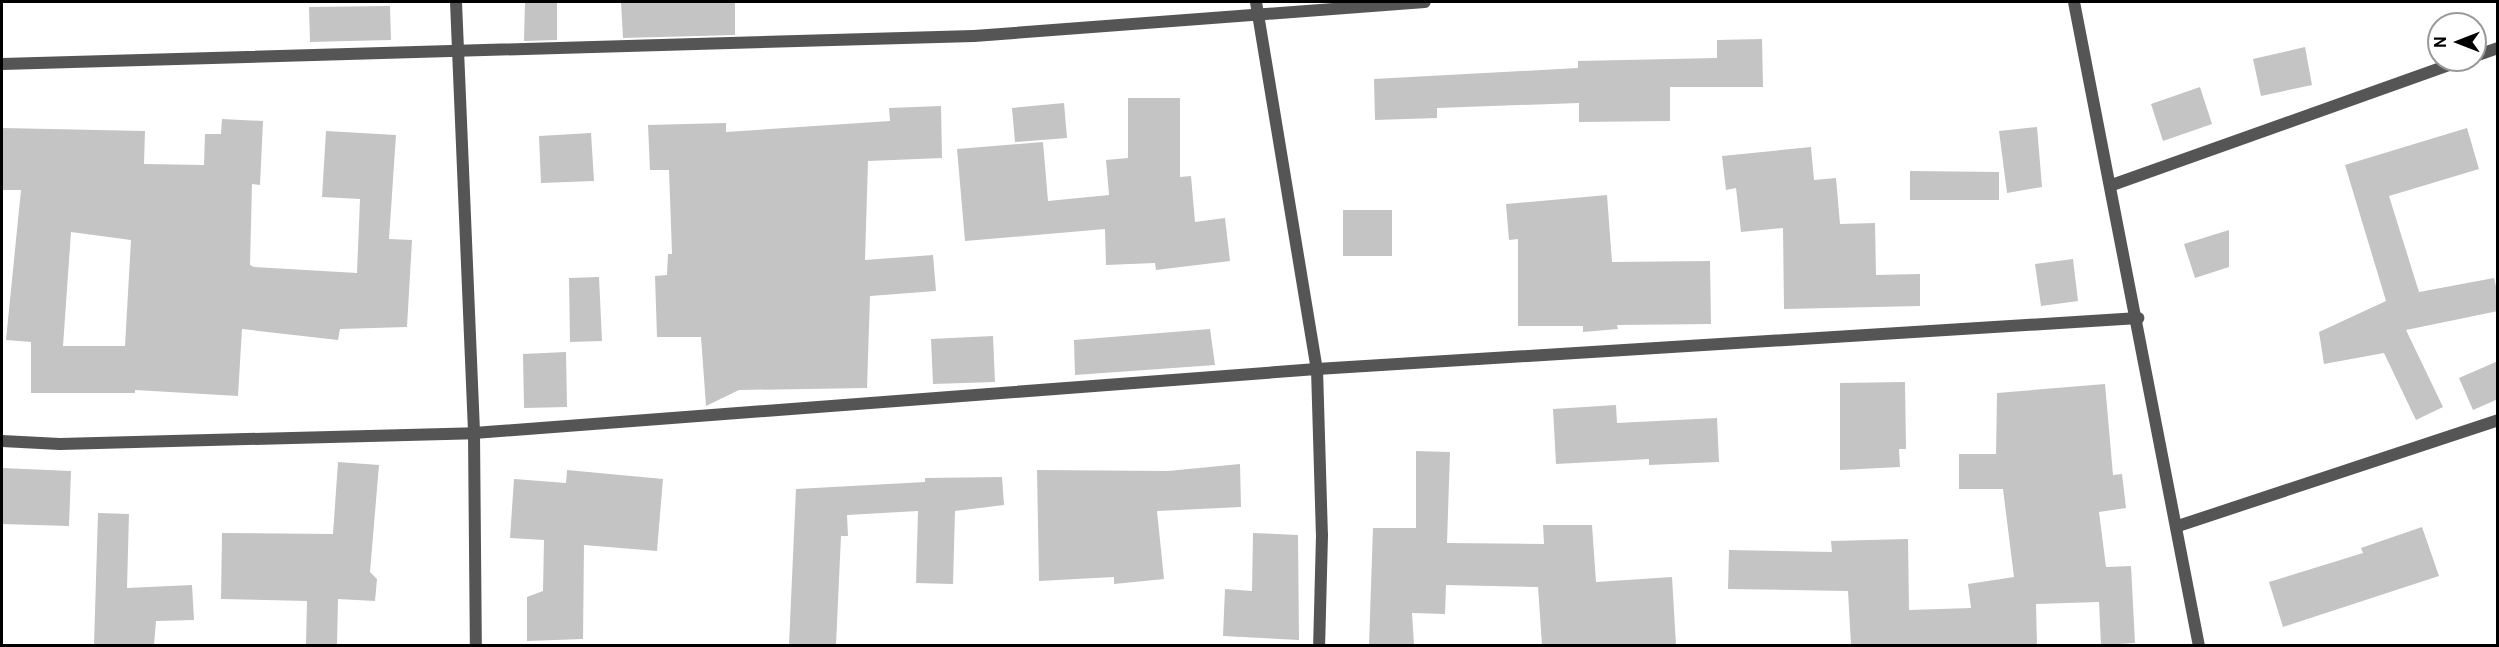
<!DOCTYPE html>
<style>
body{margin:0}
#map{position:relative;width:2499px;height:647px;overflow:hidden;background:#fff;font-family:Roboto,sans-serif}
div>[style]{position:absolute}
[style*='--x']{left:calc(var(--x)*1px);top:calc(var(--y)*1px);width:calc(var(--w)*1px);rotate:calc(var(--a)*1deg)}
.building>*{inset:0;background:#c4c4c4}
.street>*{height:12px;margin:-6px;padding:0 6px;transform-origin:6px;border-radius:6px;background:#555}
span{translate:-50% -50%;white-space:nowrap;text-align:center;line-height:1.15;-webkit-text-stroke:4.5px #fff;paint-order:stroke}
.frame{position:absolute;inset:0;border:3px solid #000;pointer-events:none}
.north{position:absolute;left:2427px;top:12px;width:60px;height:60px;box-sizing:border-box;background:#fff;border:2px solid #999;border-radius:50%;rotate:270deg;font-size:16px;font-weight:700;line-height:24px;text-align:center;color:#000}
.north::after{content:'';display:block;margin:auto;width:21px;height:27px;background:#000;clip-path:polygon(50% 0,100% 100%,50% 72%,0 100%)}
</style>
<div id="map">
<div class="building">
<div style="clip-path:polygon(525px 2px,557px 2px,557px 40px,524px 41px)"></div>
<div style="clip-path:polygon(621px 2px,735px 2px,735px 35px,623px 38px)"></div>
<div style="clip-path:polygon(390px 6px,391px 40px,310px 42px,309px 7px)"></div>
<div style="clip-path:polygon(1762px 39px,1763px 87px,1670px 87px,1670px 121px,1579px 122px,1579px 103px,1437px 108px,1437px 118px,1375px 120px,1374px 79px,1578px 68px,1578px 61px,1717px 58px,1717px 40px)"></div>
<div style="clip-path:polygon(2305px 47px,2312px 85px,2261px 96px,2253px 59px)"></div>
<div style="clip-path:polygon(2200px 87px,2212px 124px,2163px 141px,2151px 104px)"></div>
<div style="clip-path:polygon(1128px 98px,1180px 98px,1180px 177px,1191px 176px,1195px 222px,1225px 218px,1230px 261px,1156px 270px,1155px 263px,1106px 265px,1105px 229px,965px 241px,957px 149px,1043px 142px,1048px 201px,1109px 195px,1106px 160px,1128px 158px)"></div>
<div style="clip-path:polygon(1064px 103px,1067px 138px,1015px 142px,1012px 108px)"></div>
<div style="clip-path:polygon(941px 106px,942px 158px,868px 161px,865px 260px,933px 255px,936px 291px,870px 296px,867px 388px,739px 390px,706px 406px,701px 337px,657px 337px,655px 276px,667px 275px,668px 254px,672px 254px,669px 170px,650px 170px,648px 125px,726px 123px,726px 132px,890px 121px,889px 108px)"></div>
<div style="clip-path:polygon(evenodd,222px 119px,263px 121px,260px 185px,252px 184px,250px 265px,254px 267px,357px 273px,360px 199px,322px 197px,326px 131px,396px 135px,389px 239px,412px 240px,407px 327px,340px 329px,338px 340px,242px 329px,238px 396px,135px 390px,135px 393px,31px 393px,31px 342px,6px 340px,21px 190px,2px 190px,2px 128px,145px 131px,144px 164px,204px 165px,205px 134px,221px 134px,222px 119px,71px 232px,131px 240px,125px 346px,63px 346px,71px 232px)"></div>
<div style="clip-path:polygon(2037px 127px,2042px 187px,2007px 193px,1999px 131px)"></div>
<div style="clip-path:polygon(2467px 128px,2479px 169px,2389px 196px,2419px 292px,2494px 278px,2498px 295px,2498px 311px,2406px 330px,2443px 407px,2416px 420px,2384px 353px,2324px 364px,2319px 332px,2386px 301px,2345px 165px)"></div>
<div style="clip-path:polygon(591px 133px,594px 181px,541px 183px,539px 136px)"></div>
<div style="clip-path:polygon(1811px 147px,1814px 180px,1836px 178px,1840px 224px,1875px 223px,1876px 275px,1920px 274px,1920px 306px,1784px 309px,1783px 228px,1741px 232px,1736px 188px,1726px 190px,1722px 156px)"></div>
<div style="clip-path:polygon(1910px 171px,1999px 172px,1999px 200px,1910px 200px)"></div>
<div style="clip-path:polygon(1607px 195px,1612px 262px,1710px 261px,1711px 324px,1617px 325px,1618px 329px,1583px 332px,1583px 326px,1518px 326px,1518px 239px,1509px 240px,1506px 204px)"></div>
<div style="clip-path:polygon(1343px 210px,1392px 210px,1392px 256px,1343px 256px)"></div>
<div style="clip-path:polygon(2229px 230px,2229px 267px,2195px 278px,2184px 244px)"></div>
<div style="clip-path:polygon(2073px 259px,2078px 301px,2041px 306px,2035px 264px)"></div>
<div style="clip-path:polygon(599px 277px,602px 341px,570px 342px,569px 278px)"></div>
<div style="clip-path:polygon(1210px 329px,1215px 365px,1075px 375px,1074px 340px)"></div>
<div style="clip-path:polygon(993px 336px,995px 382px,933px 384px,931px 339px)"></div>
<div style="clip-path:polygon(566px 352px,567px 407px,524px 408px,523px 354px)"></div>
<div style="clip-path:polygon(2498px 361px,2498px 399px,2473px 410px,2459px 378px)"></div>
<div style="clip-path:polygon(1905px 382px,1906px 449px,1899px 449px,1900px 467px,1840px 470px,1840px 383px)"></div>
<div style="clip-path:polygon(2105px 384px,2113px 475px,2122px 474px,2126px 508px,2099px 512px,2106px 567px,2131px 566px,2135px 643px,2101px 645px,2099px 602px,2036px 604px,2037px 645px,1851px 645px,1848px 591px,1728px 589px,1729px 550px,1832px 552px,1831px 541px,1908px 539px,1909px 610px,1971px 608px,1968px 584px,2014px 577px,2003px 489px,1959px 489px,1959px 454px,1996px 454px,1997px 393px)"></div>
<div style="clip-path:polygon(1616px 405px,1617px 423px,1717px 418px,1719px 462px,1649px 465px,1649px 459px,1556px 464px,1553px 409px)"></div>
<div style="clip-path:polygon(1416px 451px,1450px 452px,1447px 543px,1544px 544px,1543px 525px,1592px 525px,1596px 582px,1672px 577px,1676px 645px,1542px 645px,1538px 587px,1446px 585px,1445px 614px,1412px 613px,1414px 645px,1369px 645px,1373px 528px,1416px 528px)"></div>
<div style="clip-path:polygon(338px 462px,379px 465px,370px 572px,377px 579px,375px 601px,338px 599px,337px 645px,306px 645px,307px 601px,221px 599px,222px 533px,333px 534px)"></div>
<div style="clip-path:polygon(1240px 464px,1241px 507px,1157px 511px,1164px 579px,1114px 584px,1114px 577px,1039px 581px,1037px 470px,1168px 471px)"></div>
<div style="clip-path:polygon(2px 468px,71px 471px,69px 526px,2px 524px)"></div>
<div style="clip-path:polygon(567px 470px,663px 479px,657px 551px,584px 545px,583px 639px,527px 641px,527px 597px,543px 591px,544px 540px,510px 538px,514px 479px,566px 483px)"></div>
<div style="clip-path:polygon(1002px 477px,1004px 505px,955px 511px,953px 584px,916px 583px,918px 511px,847px 515px,848px 536px,841px 536px,836px 645px,789px 645px,796px 489px,925px 482px,925px 478px)"></div>
<div style="clip-path:polygon(98px 513px,129px 514px,127px 588px,192px 585px,194px 620px,156px 621px,154px 645px,94px 645px)"></div>
<div style="clip-path:polygon(2422px 527px,2439px 576px,2283px 627px,2269px 582px,2363px 553px,2361px 548px)"></div>
<div style="clip-path:polygon(1253px 533px,1298px 535px,1299px 640px,1223px 636px,1225px 589px,1252px 591px)"></div>
</div>
<div class="street">
<div style="--x:456;--y:2;--w:431;--a:87.6"></div>
<div style="--x:474;--y:433;--w:213;--a:89.5"></div>
<div style="--x:1256;--y:2;--w:372;--a:80.6"></div>
<div style="--x:1317;--y:369;--w:166;--a:88.3"></div>
<div style="--x:1322;--y:535;--w:111;--a:91.5"></div>
<div style="--x:2074;--y:2;--w:656;--a:79.02"></div>
<div style="--x:2475;--y:56;--w:24;--a:-19"></div>
<div style="--x:2;--y:64;--w:972;--a:-1.65"></div>
<div style="--x:974;--y:36;--w:452;--a:-4.3"></div>
<div style="--x:2112;--y:185;--w:373;--a:-19.6"></div>
<div style="--x:2;--y:441;--w:58;--a:3"></div>
<div style="--x:60;--y:444;--w:414;--a:-1.5"></div>
<div style="--x:474;--y:433;--w:845;--a:-4.34"></div>
<div style="--x:1317;--y:369;--w:823;--a:-3.55"></div>
<div style="--x:2178;--y:526;--w:337;--a:-18.3"></div>
</div>
<div class="frame"></div>
<div class="north">N</div>
</div>
